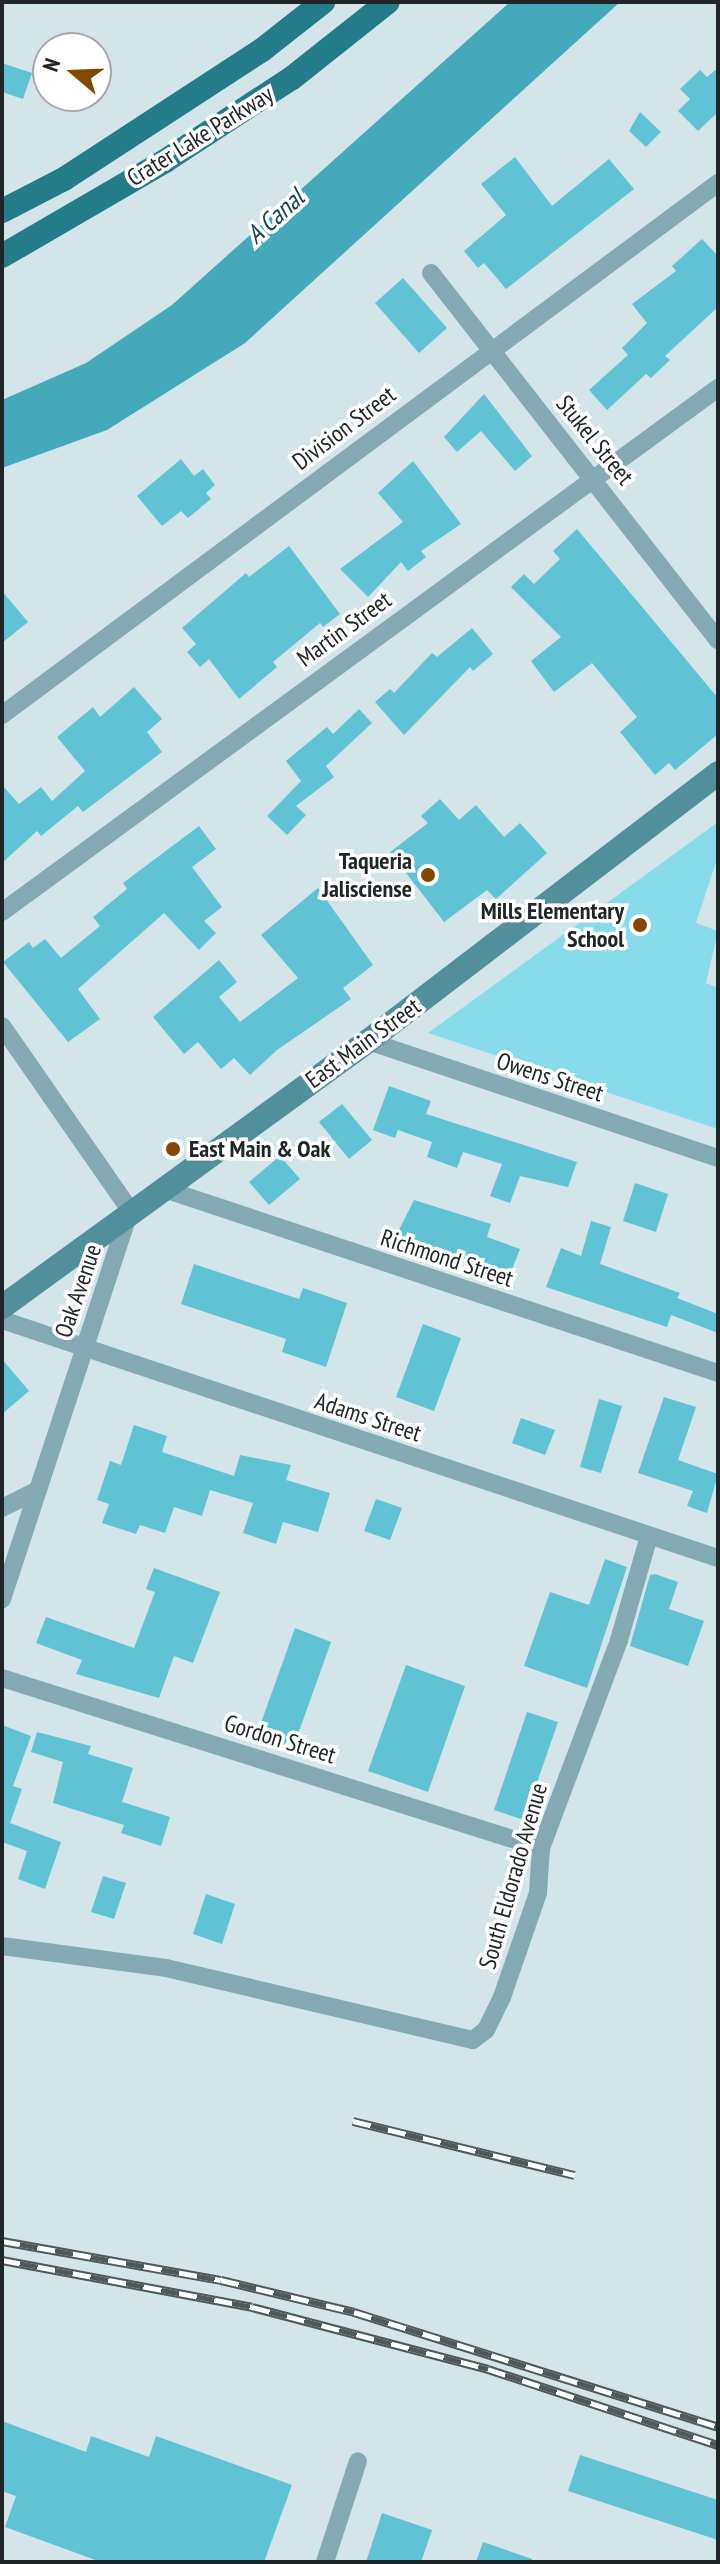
<!DOCTYPE html>
<style>
body{margin:0}
#map{position:relative;width:720px;height:2564px;overflow:hidden;background:#d3e5e8;font-family:"PT Sans Narrow",sans-serif}
div>[style]{position:absolute}
[style*='--x']{left:calc(var(--x)*1px);top:calc(var(--y)*1px);width:calc(var(--w)*1px);rotate:calc(var(--a)*1deg)}
.green>*{inset:0;background:#88dbea}
.water>*{inset:0;background:#43a9bb}
.building>*{inset:0;background:#5fc3d5}
.street>*{height:18px;margin:-9px;padding:0 9px;transform-origin:9px;border-radius:9px;background:#83aab2}
.secondary>*{height:24px;margin:-12px;padding:0 12px;transform-origin:12px;border-radius:12px;background:#518f9a}
.primary>*{height:24px;margin:-12px;padding:0 12px;transform-origin:12px;border-radius:12px;background:#247b89}
.rail>*{height:9px;margin-top:-4.5px;transform-origin:0;background:repeating-linear-gradient(90deg,#fff 0 18px,#4f595a 0 36px);box-sizing:border-box;border-block:2px solid #4f595a}
.dots>*{width:22px;height:22px;translate:-50% -50%;box-sizing:border-box;border:4px solid #fff;border-radius:50%}
span{translate:-50% -50%;white-space:nowrap;text-align:center;line-height:1.15;-webkit-text-stroke:7px #fff;paint-order:stroke}
.street-label{font-size:24px;color:#202627}
.poi-label{font-size:24px;color:#202627;font-weight:700}
.right{translate:-100% -50%;text-align:right}
.left{translate:0 -50%;text-align:left}
.water-label{font-size:26px;color:#18454d;font-style:italic}
.frame{position:absolute;inset:0;border:4px solid #202627;pointer-events:none}
.north{position:absolute;left:32px;top:32px;width:80px;height:80px;box-sizing:border-box;background:#fff;border:2px solid #a6a8a9;border-radius:50%;rotate:289deg;font-size:22px;font-weight:700;line-height:32px;text-align:center;color:#202627}
.north::after{content:'';display:block;margin:auto;width:28px;height:36px;background:#824700;clip-path:polygon(50% 0,100% 100%,50% 72%,0 100%)}
</style>
<div id="map">
<div class="green">
<div style="clip-path:polygon(718px 822px,718px 856px,696px 923px,718px 931px,706px 983px,718px 988px,718px 1129px,428px 1033px)"></div>
</div>
<div class="water">
<div style="clip-path:polygon(510px 2px,620px 2px,245px 343px,107px 430px,2px 468px,2px 400px,86px 363px,172px 305px)"></div>
</div>
<div class="building">
<div style="clip-path:polygon(2px 63px,32px 73px,23px 99px,2px 92px)"></div>
<div style="clip-path:polygon(718px 68px,718px 112px,698px 131px,678px 111px,690px 99px,680px 89px,700px 70px,707px 77px)"></div>
<div style="clip-path:polygon(640px 112px,661px 132px,646px 147px,629px 131px)"></div>
<div style="clip-path:polygon(515px 157px,552px 206px,609px 159px,634px 189px,506px 289px,484px 263px,478px 268px,464px 251px,506px 215px,481px 184px)"></div>
<div style="clip-path:polygon(702px 239px,718px 256px,718px 307px,665px 356px,670px 360px,651px 378px,646px 374px,607px 410px,589px 390px,628px 355px,622px 348px,647px 323px,632px 304px,676px 271px,672px 266px)"></div>
<div style="clip-path:polygon(403px 278px,447px 328px,419px 353px,375px 303px)"></div>
<div style="clip-path:polygon(484px 394px,532px 456px,515px 471px,481px 431px,457px 452px,444px 437px)"></div>
<div style="clip-path:polygon(181px 459px,194px 476px,203px 469px,215px 485px,206px 493px,211px 499px,188px 518px,181px 511px,162px 526px,137px 496px)"></div>
<div style="clip-path:polygon(413px 461px,461px 524px,421px 551px,426px 557px,408px 571px,401px 562px,368px 597px,340px 569px,403px 522px,378px 493px)"></div>
<div style="clip-path:polygon(577px 529px,718px 698px,718px 734px,675px 770px,669px 763px,655px 775px,620px 732px,637px 717px,592px 663px,554px 692px,531px 661px,561px 637px,511px 587px,524px 574px,534px 584px,560px 559px,553px 551px)"></div>
<div style="clip-path:polygon(289px 546px,340px 614px,323px 627px,320px 623px,273px 662px,277px 667px,239px 699px,209px 659px,200px 667px,187px 652px,196px 644px,182px 628px,246px 573px,249px 577px)"></div>
<div style="clip-path:polygon(2px 591px,28px 622px,2px 643px)"></div>
<div style="clip-path:polygon(472px 628px,493px 654px,473px 671px,470px 667px,404px 735px,375px 702px,390px 689px,394px 693px,432px 653px,437px 657px)"></div>
<div style="clip-path:polygon(134px 687px,162px 719px,147px 732px,162px 752px,83px 812px,78px 806px,41px 836px,37px 831px,2px 863px,2px 785px,19px 804px,41px 787px,52px 801px,85px 771px,57px 737px,93px 707px,100px 717px)"></div>
<div style="clip-path:polygon(359px 709px,372px 723px,326px 766px,334px 777px,296px 806px,306px 815px,287px 835px,267px 816px,301px 781px,286px 761px,327px 727px,333px 734px)"></div>
<div style="clip-path:polygon(440px 799px,459px 820px,476px 805px,504px 837px,520px 823px,547px 853px,496px 899px,487px 890px,444px 922px,390px 852px,428px 823px,421px 816px)"></div>
<div style="clip-path:polygon(199px 826px,216px 849px,192px 867px,222px 907px,204px 921px,216px 933px,199px 950px,164px 913px,78px 989px,100px 1019px,68px 1042px,3px 962px,29px 942px,33px 948px,45px 939px,61px 958px,100px 926px,93px 917px,127px 889px,123px 883px)"></div>
<div style="clip-path:polygon(318px 888px,373px 965px,343px 988px,351px 999px,277px 1050px,250px 1075px,234px 1058px,221px 1069px,198px 1042px,184px 1054px,153px 1017px,219px 960px,237px 982px,219px 997px,240px 1022px,298px 978px,261px 935px)"></div>
<div style="clip-path:polygon(389px 1086px,431px 1101px,426px 1114px,577px 1162px,568px 1187px,520px 1176px,510px 1203px,490px 1196px,502px 1164px,463px 1152px,457px 1168px,427px 1157px,432px 1142px,398px 1130px,395px 1138px,373px 1130px)"></div>
<div style="clip-path:polygon(342px 1104px,372px 1140px,349px 1159px,319px 1122px)"></div>
<div style="clip-path:polygon(280px 1156px,300px 1179px,269px 1205px,249px 1182px)"></div>
<div style="clip-path:polygon(635px 1183px,668px 1194px,656px 1232px,623px 1221px)"></div>
<div style="clip-path:polygon(414px 1200px,491px 1224px,487px 1237px,520px 1249px,510px 1275px,396px 1236px)"></div>
<div style="clip-path:polygon(591px 1221px,611px 1227px,600px 1264px,680px 1293px,677px 1298px,718px 1314px,718px 1333px,671px 1315px,667px 1327px,546px 1287px,561px 1248px,581px 1256px)"></div>
<div style="clip-path:polygon(194px 1264px,299px 1299px,303px 1288px,347px 1303px,326px 1367px,282px 1352px,286px 1339px,181px 1304px)"></div>
<div style="clip-path:polygon(423px 1324px,461px 1338px,434px 1411px,396px 1397px)"></div>
<div style="clip-path:polygon(2px 1359px,29px 1391px,2px 1414px)"></div>
<div style="clip-path:polygon(664px 1397px,696px 1407px,678px 1460px,718px 1474px,707px 1513px,687px 1506px,693px 1491px,638px 1473px)"></div>
<div style="clip-path:polygon(599px 1399px,622px 1406px,601px 1473px,580px 1467px)"></div>
<div style="clip-path:polygon(521px 1418px,555px 1430px,545px 1455px,512px 1443px)"></div>
<div style="clip-path:polygon(134px 1425px,167px 1436px,162px 1452px,234px 1476px,240px 1455px,291px 1465px,286px 1480px,330px 1493px,318px 1532px,283px 1522px,276px 1544px,243px 1533px,253px 1503px,210px 1490px,202px 1516px,174px 1507px,165px 1533px,140px 1525px,136px 1534px,102px 1523px,109px 1504px,97px 1500px,110px 1461px,121px 1465px)"></div>
<div style="clip-path:polygon(376px 1499px,402px 1508px,390px 1540px,364px 1531px)"></div>
<div style="clip-path:polygon(605px 1559px,627px 1567px,587px 1688px,524px 1666px,550px 1592px,589px 1605px)"></div>
<div style="clip-path:polygon(154px 1568px,220px 1592px,193px 1663px,174px 1656px,159px 1698px,76px 1674px,82px 1660px,36px 1643px,46px 1617px,134px 1648px,155px 1592px,146px 1589px)"></div>
<div style="clip-path:polygon(655px 1574px,678px 1582px,669px 1609px,704px 1621px,688px 1666px,630px 1646px,650px 1575px)"></div>
<div style="clip-path:polygon(295px 1628px,331px 1642px,293px 1748px,257px 1734px)"></div>
<div style="clip-path:polygon(406px 1665px,465px 1686px,428px 1792px,368px 1771px)"></div>
<div style="clip-path:polygon(527px 1712px,558px 1722px,524px 1820px,494px 1810px)"></div>
<div style="clip-path:polygon(2px 1725px,31px 1736px,13px 1786px,22px 1789px,10px 1823px,61px 1842px,45px 1889px,18px 1879px,27px 1851px,2px 1842px)"></div>
<div style="clip-path:polygon(37px 1732px,91px 1746px,88px 1754px,133px 1768px,122px 1802px,170px 1817px,161px 1846px,121px 1833px,124px 1825px,53px 1803px,63px 1762px,31px 1752px)"></div>
<div style="clip-path:polygon(103px 1876px,126px 1883px,114px 1919px,91px 1912px)"></div>
<div style="clip-path:polygon(206px 1894px,235px 1904px,222px 1944px,193px 1934px)"></div>
<div style="clip-path:polygon(2px 2421px,86px 2452px,91px 2436px,149px 2457px,156px 2436px,292px 2485px,264px 2562px,101px 2562px,5px 2527px,16px 2496px,2px 2491px)"></div>
<div style="clip-path:polygon(580px 2455px,718px 2500px,718px 2540px,568px 2491px)"></div>
<div style="clip-path:polygon(382px 2513px,432px 2530px,421px 2562px,366px 2562px)"></div>
<div style="clip-path:polygon(483px 2542px,532px 2559px,532px 2562px,476px 2562px)"></div>
</div>
<div class="street">
<div style="--x:431;--y:273;--w:466;--a:52"></div>
<div style="--x:2;--y:715;--w:892;--a:-36.61"></div>
<div style="--x:2;--y:912;--w:887;--a:-36.2"></div>
<div style="--x:2;--y:1026;--w:224;--a:55.2"></div>
<div style="--x:130;--y:1210;--w:410;--a:108.2"></div>
<div style="--x:368;--y:1041;--w:369;--a:18.5"></div>
<div style="--x:161;--y:1188;--w:587;--a:18.37"></div>
<div style="--x:2;--y:1320;--w:755;--a:18.39"></div>
<div style="--x:2;--y:1508;--w:40;--a:-26.6"></div>
<div style="--x:2;--y:1678;--w:565;--a:17.51"></div>
<div style="--x:2;--y:1946;--w:165;--a:7.6"></div>
<div style="--x:166;--y:1968;--w:315;--a:13.2"></div>
<div style="--x:473;--y:2040;--w:16;--a:-38"></div>
<div style="--x:486;--y:2030;--w:37;--a:-64"></div>
<div style="--x:502;--y:1997;--w:110;--a:-70.9"></div>
<div style="--x:538;--y:1893;--w:45;--a:-86.2"></div>
<div style="--x:541;--y:1848;--w:222;--a:-69.4"></div>
<div style="--x:619;--y:1640;--w:108;--a:-73.9"></div>
<div style="--x:325;--y:2562;--w:106;--a:-71.9"></div>
</div>
<div class="secondary">
<div style="--x:2;--y:1307;--w:452;--a:-36"></div>
<div style="--x:368;--y:1041;--w:441;--a:-37.4"></div>
</div>
<div class="primary">
<div style="--x:2;--y:211;--w:70;--a:-27.3"></div>
<div style="--x:64;--y:179;--w:236;--a:-33.1"></div>
<div style="--x:262;--y:50;--w:78;--a:-38.2"></div>
<div style="--x:2;--y:256;--w:189;--a:-30.2"></div>
<div style="--x:165;--y:161;--w:152;--a:-33.2"></div>
<div style="--x:292;--y:78;--w:122;--a:-38.4"></div>
</div>
<div class="rail">
<div style="--x:353;--y:2121;--w:228;--a:13.7"></div>
<div style="--x:2;--y:2241;--w:222;--a:10.1"></div>
<div style="--x:221;--y:2280;--w:137;--a:13.5"></div>
<div style="--x:354;--y:2312;--w:382;--a:17.5"></div>
<div style="--x:2;--y:2260;--w:254;--a:10.6"></div>
<div style="--x:252;--y:2307;--w:244;--a:14.7"></div>
<div style="--x:488;--y:2369;--w:242;--a:18.3"></div>
</div>
<div class="dots">
<div style="left:428px;top:875px;background:#824700"></div>
<div style="left:640px;top:925px;background:#824700"></div>
<div style="left:173px;top:1149px;background:#824700"></div>
</div>
<div class="street-label">
<span style="left:200px;top:136px;rotate:-32deg">Crater Lake Parkway</span>
<span style="left:344px;top:428px;rotate:-37deg">Division Street</span>
<span style="left:595px;top:440px;rotate:51deg">Stukel Street</span>
<span style="left:344px;top:629px;rotate:-36deg">Martin Street</span>
<span style="left:363px;top:1043px;rotate:-36deg">East Main Street</span>
<span style="left:550px;top:1077px;rotate:18deg">Owens Street</span>
<span style="left:447px;top:1258px;rotate:18deg">Richmond Street</span>
<span style="left:78px;top:1291px;rotate:-71deg">Oak Avenue</span>
<span style="left:368px;top:1417px;rotate:18deg">Adams Street</span>
<span style="left:280px;top:1739px;rotate:17deg">Gordon Street</span>
<span style="left:513px;top:1876px;rotate:-74deg">South Eldorado Avenue</span>
</div>
<div class="poi-label">
<span class="right" style="left:412px;top:875px">Taqueria<br>Jalisciense</span>
<span class="right" style="left:624px;top:925px">Mills Elementary<br>School</span>
<span class="left" style="left:189px;top:1149px">East Main &amp; Oak</span>
</div>
<div class="water-label">
<span style="left:275px;top:216px;rotate:-42deg">A Canal</span>
</div>
<div class="frame"></div>
<div class="north">N</div>
</div>
